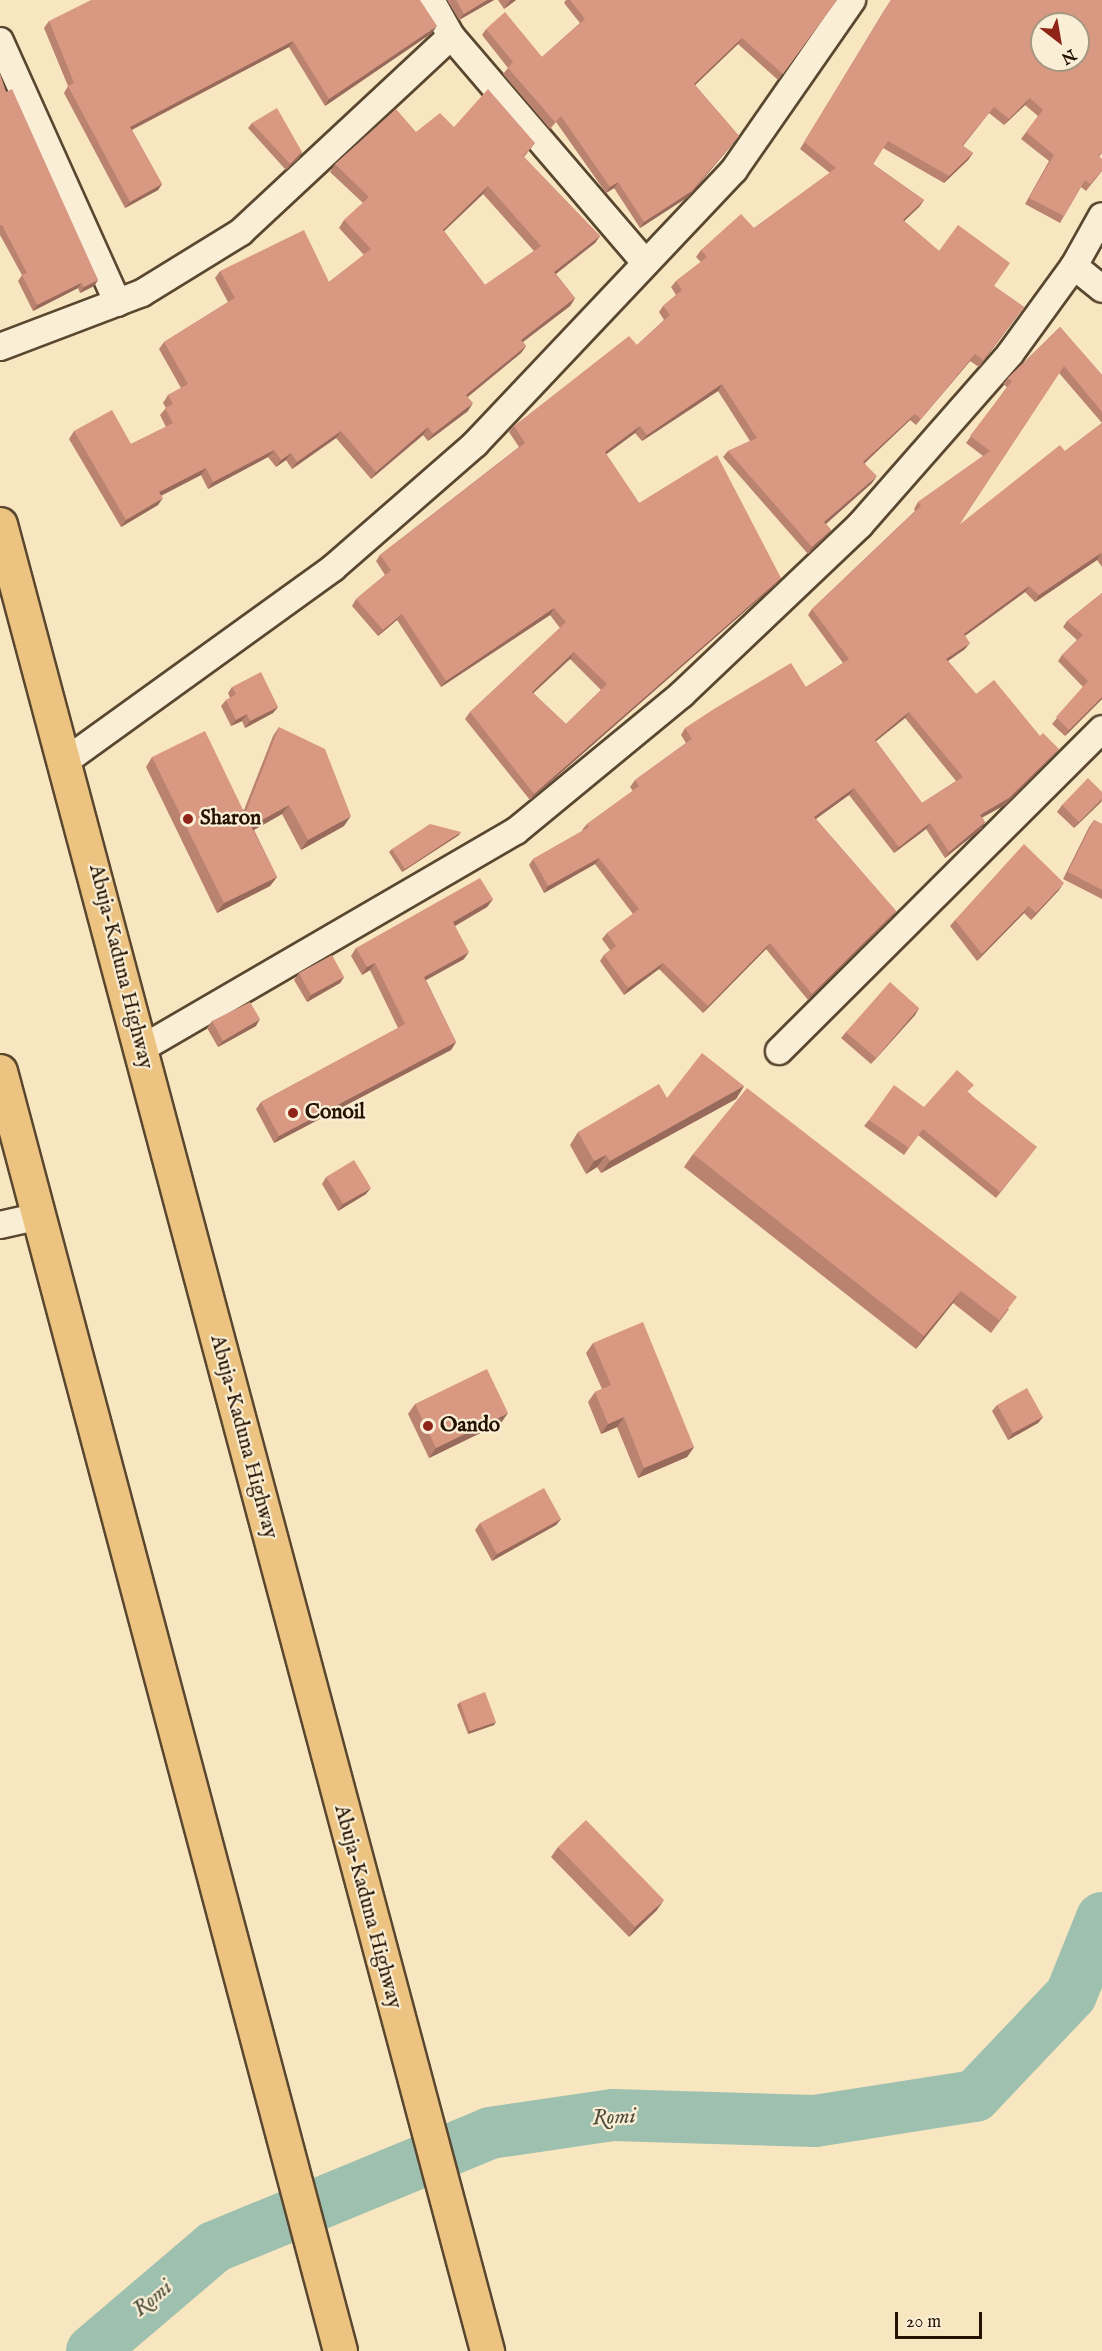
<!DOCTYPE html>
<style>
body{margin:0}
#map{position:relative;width:1102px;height:2351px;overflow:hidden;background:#f8e6c0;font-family:"IM FELL English",serif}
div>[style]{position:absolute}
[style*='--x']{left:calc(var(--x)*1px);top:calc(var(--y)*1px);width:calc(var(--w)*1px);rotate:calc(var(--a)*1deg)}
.river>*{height:52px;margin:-26px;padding:0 26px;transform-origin:26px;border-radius:26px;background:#9ec0af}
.roads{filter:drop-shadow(2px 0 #5a4730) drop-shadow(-2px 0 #5a4730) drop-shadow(0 2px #5a4730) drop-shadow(0 -2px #5a4730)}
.street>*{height:26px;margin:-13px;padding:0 13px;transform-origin:13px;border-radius:13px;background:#faefd6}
.highway>*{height:33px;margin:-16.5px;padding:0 16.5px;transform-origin:16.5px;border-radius:16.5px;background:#ecc380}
.wall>*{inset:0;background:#ba8370}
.shaded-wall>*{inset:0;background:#976a5b}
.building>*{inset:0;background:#d89882}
.dots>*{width:16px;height:16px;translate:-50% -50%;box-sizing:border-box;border:3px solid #faefd6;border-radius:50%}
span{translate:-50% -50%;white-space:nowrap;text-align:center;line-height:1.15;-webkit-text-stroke:4.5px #faefd6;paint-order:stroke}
.poi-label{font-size:21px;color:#251200;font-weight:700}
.left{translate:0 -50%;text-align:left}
.street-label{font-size:21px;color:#251200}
.water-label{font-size:22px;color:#4f4f3d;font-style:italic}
.north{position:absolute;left:1030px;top:12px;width:60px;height:60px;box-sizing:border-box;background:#faefd6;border:2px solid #a59780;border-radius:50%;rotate:149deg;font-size:16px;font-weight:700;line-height:24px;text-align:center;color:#251200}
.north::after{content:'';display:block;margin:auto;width:21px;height:27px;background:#8f2418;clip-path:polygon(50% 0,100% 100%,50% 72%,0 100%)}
.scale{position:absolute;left:895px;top:2312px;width:87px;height:27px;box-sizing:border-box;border:3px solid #251200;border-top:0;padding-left:8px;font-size:18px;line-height:21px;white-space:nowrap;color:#251200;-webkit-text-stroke:4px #faefd6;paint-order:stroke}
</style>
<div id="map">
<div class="river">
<div style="--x:92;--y:2351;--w:160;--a:-40.4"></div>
<div style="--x:214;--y:2247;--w:299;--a:-22.4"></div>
<div style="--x:490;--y:2133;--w:124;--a:-8.3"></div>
<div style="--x:613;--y:2115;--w:202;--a:1.7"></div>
<div style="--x:815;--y:2121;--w:162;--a:-8.9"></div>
<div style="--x:975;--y:2096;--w:139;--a:-46.5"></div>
<div style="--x:1071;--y:1995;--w:83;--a:-68.1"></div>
</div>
<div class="roads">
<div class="street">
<div style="--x:431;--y:0;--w:41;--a:60.9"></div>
<div style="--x:451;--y:36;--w:298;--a:49.4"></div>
<div style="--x:0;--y:41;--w:287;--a:65.8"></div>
<div style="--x:1074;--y:266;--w:36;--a:39"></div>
<div style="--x:0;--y:347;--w:152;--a:-20.8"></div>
<div style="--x:142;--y:293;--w:116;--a:-31.6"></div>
<div style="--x:241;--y:232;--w:287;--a:-43"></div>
<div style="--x:67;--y:760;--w:328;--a:-35.8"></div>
<div style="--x:333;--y:568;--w:189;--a:-41.1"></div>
<div style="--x:475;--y:444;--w:377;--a:-46.6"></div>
<div style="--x:734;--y:170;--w:207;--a:-55.2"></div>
<div style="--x:141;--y:1049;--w:434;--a:-30.2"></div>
<div style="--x:516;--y:831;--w:215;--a:-39.5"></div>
<div style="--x:682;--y:694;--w:245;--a:-43.5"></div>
<div style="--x:860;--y:525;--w:227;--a:-48.7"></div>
<div style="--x:1010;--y:354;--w:109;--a:-54"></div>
<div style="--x:1074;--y:266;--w:57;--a:-60.8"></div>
<div style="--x:779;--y:1051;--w:456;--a:-44.9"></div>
<div style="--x:0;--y:1225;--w:41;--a:-12.7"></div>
</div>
<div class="highway">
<div style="--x:0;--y:524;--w:1891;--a:75.07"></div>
<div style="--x:0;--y:1071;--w:1324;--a:75.12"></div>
</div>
</div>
<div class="wall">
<div style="clip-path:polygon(447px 0,494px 0,459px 20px)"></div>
<div style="clip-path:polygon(498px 0,516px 0,504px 9px)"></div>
<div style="clip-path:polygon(566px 0,837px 0,778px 80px,738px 44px,695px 85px,739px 136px,688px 197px,640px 228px,614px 188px,606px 193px,556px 122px,550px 129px,503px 74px,508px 68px,482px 35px,486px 29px,542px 57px,580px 23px,564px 3px)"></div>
<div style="clip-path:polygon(evenodd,891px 0,1102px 0,1102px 153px,1099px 157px,1102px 159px,1102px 171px,1086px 191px,1081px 187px,1060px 223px,1025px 204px,1049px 161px,1021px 139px,1038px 116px,1025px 105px,1004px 125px,989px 113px,963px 146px,973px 153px,968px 160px,944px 183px,883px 148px,873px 164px,924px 200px,919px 207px,904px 221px,939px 251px,994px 286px,1024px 307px,979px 367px,970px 361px,916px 425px,910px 420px,865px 463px,872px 483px,826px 524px,831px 530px,826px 536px,808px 554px,723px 457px,728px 451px,750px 441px,718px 391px,642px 441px,635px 433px,606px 454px,639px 503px,781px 578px,776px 584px,530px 800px,465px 719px,470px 712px,560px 628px,550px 615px,441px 687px,397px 620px,378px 636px,352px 606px,356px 599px,385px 575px,376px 561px,380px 555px,519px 447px,509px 432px,514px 426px,637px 345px,664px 320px,659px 312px,663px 306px,676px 295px,671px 287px,676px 281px,701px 262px,696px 257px,701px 250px,754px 228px,830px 173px,800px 149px,885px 9px,891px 0,570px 659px,601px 690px,566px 724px,533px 693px,570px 659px)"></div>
<div style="clip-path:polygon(49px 21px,432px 33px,325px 106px,289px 47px,132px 130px,162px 184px,158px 190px,125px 208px,64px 93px,68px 86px,44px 28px)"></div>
<div style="clip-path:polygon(0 74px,6px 92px,98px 280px,94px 286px,80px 293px,78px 288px,33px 311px,18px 281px,22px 275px,0 235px)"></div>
<div style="clip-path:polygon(252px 123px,302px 152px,299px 158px,286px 170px,248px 128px)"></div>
<div style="clip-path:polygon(evenodd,454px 127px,535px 143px,524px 157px,600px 236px,595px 243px,556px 274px,575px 298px,570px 306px,523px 342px,526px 346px,521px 353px,468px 397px,468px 411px,428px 441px,423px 435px,371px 479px,336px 438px,292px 469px,286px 460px,276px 467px,268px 457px,208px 489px,201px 475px,161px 496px,158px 505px,121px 527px,69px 439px,74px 431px,131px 444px,166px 427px,160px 415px,166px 408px,163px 403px,168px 395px,181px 388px,159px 349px,164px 342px,228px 302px,215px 278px,220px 271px,329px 282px,364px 255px,339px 228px,344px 220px,363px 203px,330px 172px,335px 164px,416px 132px,454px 127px,483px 194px,534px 251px,485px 285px,444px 231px,483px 194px)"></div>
<div style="clip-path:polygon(evenodd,1060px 327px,1102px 375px,1102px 567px,1097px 560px,1035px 602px,1025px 592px,965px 636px,965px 649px,948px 661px,976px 694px,1054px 755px,1005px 805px,982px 817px,985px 822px,981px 829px,945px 858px,926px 829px,894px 853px,849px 795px,816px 819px,896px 911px,891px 918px,808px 1000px,766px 949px,703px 1013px,659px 969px,624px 995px,600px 961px,604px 955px,610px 950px,602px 939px,607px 933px,633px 914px,595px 864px,544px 893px,529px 865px,533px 859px,583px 831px,582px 830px,587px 824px,633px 791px,630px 787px,635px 780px,686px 743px,681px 735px,685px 728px,806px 687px,843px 663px,808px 615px,812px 609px,915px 511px,914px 509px,918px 502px,983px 456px,966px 443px,1007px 387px,1003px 384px,1008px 378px,1060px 327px,1059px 373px,1102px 423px,1065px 451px,959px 525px,1059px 373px,1060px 327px,905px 718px,956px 781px,922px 803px,876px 741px,905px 718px)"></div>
<div style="clip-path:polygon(1102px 593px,1102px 699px,1065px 736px,1052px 724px,1083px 687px,1058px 661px,1062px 655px,1077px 640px,1063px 627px,1067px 621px)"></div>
<div style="clip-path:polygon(232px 687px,278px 707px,273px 713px,245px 728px,242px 721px,231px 726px,221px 706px,226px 700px,230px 698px,228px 693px)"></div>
<div style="clip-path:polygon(279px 727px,344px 826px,301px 850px,282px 814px,254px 830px,277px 877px,270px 886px,217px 913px,146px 767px,152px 757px,244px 810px,273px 736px)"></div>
<div style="clip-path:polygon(1102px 792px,1102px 800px,1101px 802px,1074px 828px,1057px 812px,1062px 805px)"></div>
<div style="clip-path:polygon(1094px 820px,1102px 824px,1102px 899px,1063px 879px,1089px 827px)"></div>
<div style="clip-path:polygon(459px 835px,402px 872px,389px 852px,392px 849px)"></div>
<div style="clip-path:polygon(1059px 890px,1031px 920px,1024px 913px,977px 961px,950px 926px,955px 920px)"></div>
<div style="clip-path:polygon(493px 899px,487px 907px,455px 926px,464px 959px,426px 980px,456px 1042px,451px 1050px,274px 1143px,256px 1109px,261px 1102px,398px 1028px,370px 970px,362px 975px,351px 956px,356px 948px)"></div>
<div style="clip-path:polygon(299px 973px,344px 977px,340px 983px,307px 1002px,294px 980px)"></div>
<div style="clip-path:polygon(919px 1008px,915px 1015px,871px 1064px,841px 1038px,846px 1032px)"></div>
<div style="clip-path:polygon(212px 1021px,256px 1026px,218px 1047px,207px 1028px)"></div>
<div style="clip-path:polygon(744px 1086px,736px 1099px,601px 1173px,597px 1167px,586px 1174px,570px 1145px,578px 1132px,667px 1098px)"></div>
<div style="clip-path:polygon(968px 1092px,1032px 1153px,996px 1198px,918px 1135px,904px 1155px,864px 1126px,869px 1120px,924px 1107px)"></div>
<div style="clip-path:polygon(693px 1154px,1009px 1309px,991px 1333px,953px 1303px,916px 1349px,684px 1167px)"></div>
<div style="clip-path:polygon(326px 1177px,366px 1194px,338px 1211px,322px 1184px)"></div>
<div style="clip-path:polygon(593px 1343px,694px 1447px,687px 1457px,638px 1478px,617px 1427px,601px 1434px,588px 1402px,595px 1392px,602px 1389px,586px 1353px)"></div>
<div style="clip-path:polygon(415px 1404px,501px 1423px,429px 1458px,408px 1414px)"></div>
<div style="clip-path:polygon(997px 1405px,1043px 1417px,1038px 1423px,1008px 1440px,992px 1411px)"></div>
<div style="clip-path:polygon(561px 1519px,556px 1525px,492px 1561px,475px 1530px,480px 1523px)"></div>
<div style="clip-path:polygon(460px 1702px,494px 1725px,468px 1734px,457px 1705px)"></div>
<div style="clip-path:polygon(558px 1847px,657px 1910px,629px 1937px,551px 1857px)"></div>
</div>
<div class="shaded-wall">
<div style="clip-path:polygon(487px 0,494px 0,459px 20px,464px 14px)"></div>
<div style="clip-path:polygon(511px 0,516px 0,504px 9px,509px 2px)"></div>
<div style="clip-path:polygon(437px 26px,432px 33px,325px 106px,329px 99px)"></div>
<div style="clip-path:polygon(742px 38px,738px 44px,690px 90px,694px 84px)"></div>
<div style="clip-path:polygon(293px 41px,289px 47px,125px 133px,130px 127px)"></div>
<div style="clip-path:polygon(1030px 98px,1025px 105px,1004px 125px,1009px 119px)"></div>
<div style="clip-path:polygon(739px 136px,688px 197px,640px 228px,644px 222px)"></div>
<div style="clip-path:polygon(302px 152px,299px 158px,286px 170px,290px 164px)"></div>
<div style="clip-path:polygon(973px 153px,968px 160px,944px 183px,949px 176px)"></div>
<div style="clip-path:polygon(618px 182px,614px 188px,606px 193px,610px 187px)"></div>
<div style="clip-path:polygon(162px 184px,158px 190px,125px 208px,130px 202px)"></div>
<div style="clip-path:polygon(488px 186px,483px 194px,438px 237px,443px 230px)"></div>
<div style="clip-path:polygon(924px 200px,919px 207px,898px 227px,903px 220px)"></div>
<div style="clip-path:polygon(600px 236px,595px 243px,549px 279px,554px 272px)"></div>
<div style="clip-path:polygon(98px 280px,94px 286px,80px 293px,84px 287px)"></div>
<div style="clip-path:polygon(81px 283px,78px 288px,33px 311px,37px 305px)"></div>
<div style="clip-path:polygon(575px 298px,570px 306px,516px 347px,521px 340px)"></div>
<div style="clip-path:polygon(526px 346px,521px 353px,461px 402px,466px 395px)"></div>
<div style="clip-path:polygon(975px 354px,970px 361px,916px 425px,921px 419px)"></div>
<div style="clip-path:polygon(722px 384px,718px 391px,642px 441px,647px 435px)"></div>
<div style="clip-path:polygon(473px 403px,468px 411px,428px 441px,433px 434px)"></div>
<div style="clip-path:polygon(915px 414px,910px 420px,859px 468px,863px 462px)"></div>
<div style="clip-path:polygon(640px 426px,635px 433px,600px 459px,605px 452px)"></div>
<div style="clip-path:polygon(428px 427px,423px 435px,371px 479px,376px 472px)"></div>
<div style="clip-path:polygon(341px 431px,336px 438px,292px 469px,297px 462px)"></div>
<div style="clip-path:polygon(274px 450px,268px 457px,208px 489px,213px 482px)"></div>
<div style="clip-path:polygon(291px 453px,286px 460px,276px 467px,281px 460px)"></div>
<div style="clip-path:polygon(206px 468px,201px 475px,154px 499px,159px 492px)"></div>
<div style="clip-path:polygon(877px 476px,872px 483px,820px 529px,824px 522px)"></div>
<div style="clip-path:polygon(163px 498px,158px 505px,121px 527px,126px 520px)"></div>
<div style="clip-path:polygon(831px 530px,826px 536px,808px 554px,812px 547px)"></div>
<div style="clip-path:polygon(1101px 553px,1097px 560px,1035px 602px,1039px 595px)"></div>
<div style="clip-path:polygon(781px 578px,776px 584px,530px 800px,534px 794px)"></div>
<div style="clip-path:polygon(1029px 586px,1025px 592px,959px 640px,964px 634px)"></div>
<div style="clip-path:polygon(554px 608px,550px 615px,441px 687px,446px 681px)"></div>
<div style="clip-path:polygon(402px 614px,397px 620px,378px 636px,383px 630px)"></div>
<div style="clip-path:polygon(970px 643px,965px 649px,942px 665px,946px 659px)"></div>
<div style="clip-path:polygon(574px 652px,570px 659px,527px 699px,532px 692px)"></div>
<div style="clip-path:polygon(1102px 697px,1102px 699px,1065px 736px,1069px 730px)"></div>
<div style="clip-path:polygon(278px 707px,273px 713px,245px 728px,250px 721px)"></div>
<div style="clip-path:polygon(909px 712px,905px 718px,870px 746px,875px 740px)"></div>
<div style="clip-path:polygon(247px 714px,242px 721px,231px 726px,236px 720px)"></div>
<div style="clip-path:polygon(1059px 749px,1054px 755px,1005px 805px,976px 821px,980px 815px)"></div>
<div style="clip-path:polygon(854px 788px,849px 795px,810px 823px,814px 817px)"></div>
<div style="clip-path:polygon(1102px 799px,1101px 802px,1074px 828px,1079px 822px)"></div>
<div style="clip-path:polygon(289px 805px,282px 814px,245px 835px,251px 826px)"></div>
<div style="clip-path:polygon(351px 816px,344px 826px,301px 850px,308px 840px)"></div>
<div style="clip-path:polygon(985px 822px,981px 829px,945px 858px,949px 852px)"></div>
<div style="clip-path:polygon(930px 823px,926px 829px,894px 853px,899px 847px)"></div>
<div style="clip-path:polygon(461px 832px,459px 835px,402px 872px,405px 869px)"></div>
<div style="clip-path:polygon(599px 858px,595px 864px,544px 893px,548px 886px)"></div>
<div style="clip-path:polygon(277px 877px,270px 886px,217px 913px,224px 903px)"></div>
<div style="clip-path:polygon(1064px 883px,1059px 890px,1031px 920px,1036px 913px)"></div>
<div style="clip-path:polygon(493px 899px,487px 907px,448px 930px,453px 922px)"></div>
<div style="clip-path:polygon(1029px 906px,1024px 913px,977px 961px,982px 954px)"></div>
<div style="clip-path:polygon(896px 911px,891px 918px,808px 1000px,812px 994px)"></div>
<div style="clip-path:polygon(770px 943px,766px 949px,703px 1013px,708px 1006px)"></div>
<div style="clip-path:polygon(469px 952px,464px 959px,419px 984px,424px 977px)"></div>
<div style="clip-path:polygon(375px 963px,370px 970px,362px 975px,367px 967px)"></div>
<div style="clip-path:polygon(663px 963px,659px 969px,624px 995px,628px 988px)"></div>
<div style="clip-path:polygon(344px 977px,340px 983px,307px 1002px,311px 995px)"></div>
<div style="clip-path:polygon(919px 1008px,915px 1015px,871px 1064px,876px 1058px)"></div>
<div style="clip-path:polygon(260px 1019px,256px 1026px,218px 1047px,223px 1041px)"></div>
<div style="clip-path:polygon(456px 1042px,451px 1050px,274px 1143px,279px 1136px)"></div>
<div style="clip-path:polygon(744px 1086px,736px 1099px,601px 1173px,610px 1161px)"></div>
<div style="clip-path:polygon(606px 1155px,597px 1167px,586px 1174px,594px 1161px)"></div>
<div style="clip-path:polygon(371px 1188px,366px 1194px,338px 1211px,343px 1204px)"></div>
<div style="clip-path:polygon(961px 1291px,953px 1303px,916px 1349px,924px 1336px)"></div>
<div style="clip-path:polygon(508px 1413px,501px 1423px,429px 1458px,436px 1448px)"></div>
<div style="clip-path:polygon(624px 1417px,617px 1427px,601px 1434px,608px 1424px)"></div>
<div style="clip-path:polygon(1043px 1417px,1038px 1423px,1008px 1440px,1013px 1433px)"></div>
<div style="clip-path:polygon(694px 1447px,687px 1457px,638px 1478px,644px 1468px)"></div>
<div style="clip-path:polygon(561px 1519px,556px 1525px,492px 1561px,497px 1554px)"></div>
<div style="clip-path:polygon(496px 1722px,494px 1725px,468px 1734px,470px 1731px)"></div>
<div style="clip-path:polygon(664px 1900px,657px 1910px,629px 1937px,635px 1927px)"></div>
</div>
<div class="building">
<div style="clip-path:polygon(91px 0,420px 0,437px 26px,329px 99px,293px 41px,130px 127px,162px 184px,130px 202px,68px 86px,74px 83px,49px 21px)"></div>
<div style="clip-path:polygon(456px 0,487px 0,464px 14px)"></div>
<div style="clip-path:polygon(570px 0,837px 0,783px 74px,742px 38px,694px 84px,739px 136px,692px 191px,644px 222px,618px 182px,610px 187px,561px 116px,555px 122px,508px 68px,513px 62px,486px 29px,505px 12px,542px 57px,585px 19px)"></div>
<div style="clip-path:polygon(evenodd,891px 0,1102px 0,1102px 152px,1098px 156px,1102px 159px,1102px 170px,1090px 184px,1085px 180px,1064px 216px,1029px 198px,1054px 155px,1026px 132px,1043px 110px,1030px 98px,1009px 119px,994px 107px,962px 145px,973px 153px,949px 176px,888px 141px,873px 164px,924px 200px,903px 220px,939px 251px,958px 225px,1010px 263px,994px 286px,1024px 307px,983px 360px,975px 354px,921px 419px,915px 414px,863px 462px,877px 476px,824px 522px,831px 530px,812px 547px,728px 451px,757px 438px,722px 384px,647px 435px,640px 426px,605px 452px,639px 503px,717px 455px,781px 578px,534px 794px,470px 712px,566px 622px,554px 608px,446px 681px,402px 614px,383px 630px,356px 599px,391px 570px,380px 555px,525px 443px,514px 426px,629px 336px,637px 345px,670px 315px,663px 306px,682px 290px,676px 281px,707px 257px,701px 250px,741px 214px,754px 228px,836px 168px,804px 142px,891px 0,1042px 24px,1078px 24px,1078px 60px,1042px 60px,1042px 24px,891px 0,574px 652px,607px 684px,566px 724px,532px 692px,574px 652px)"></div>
<div style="clip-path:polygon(0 74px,6px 92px,12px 89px,98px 280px,84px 287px,81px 283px,37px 305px,22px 275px,27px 273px,2px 225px,0 225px)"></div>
<div style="clip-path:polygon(evenodd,488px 89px,535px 143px,523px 156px,600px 236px,554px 272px,575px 298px,521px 340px,526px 346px,466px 395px,473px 403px,433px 434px,428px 427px,376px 472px,341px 431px,297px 462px,291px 453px,281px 460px,274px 450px,213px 482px,206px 468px,159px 492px,163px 498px,126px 520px,74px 431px,112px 410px,131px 444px,173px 423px,165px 408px,173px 404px,168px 395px,188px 384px,164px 342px,235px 298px,220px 271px,304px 230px,329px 282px,371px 249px,344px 220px,369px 197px,335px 164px,396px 109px,416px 132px,440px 113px,454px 127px,488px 89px,488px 186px,541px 246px,485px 285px,443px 230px,488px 186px)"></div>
<div style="clip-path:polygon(277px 108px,302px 152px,290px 164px,252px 123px)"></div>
<div style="clip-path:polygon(evenodd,1060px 327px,1102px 375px,1102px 412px,1064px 366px,959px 525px,1060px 445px,1065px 451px,1102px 423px,1102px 554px,1101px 553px,1039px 595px,1029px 586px,964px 634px,970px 643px,946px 659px,976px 694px,994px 680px,1040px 736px,1043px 733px,1059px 749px,1009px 798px,980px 815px,985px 822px,949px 852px,930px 823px,899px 847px,854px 788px,814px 817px,896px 911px,812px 994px,770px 943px,708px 1006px,663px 963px,628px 988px,604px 955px,616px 946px,607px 933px,639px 909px,599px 858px,548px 886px,533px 859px,589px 827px,587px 824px,639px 786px,635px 780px,692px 739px,685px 728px,714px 709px,791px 663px,806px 687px,849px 659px,812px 609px,921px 506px,918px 502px,990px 451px,970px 436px,1012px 381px,1008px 378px,1060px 327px,909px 712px,963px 777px,922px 803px,875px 740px,909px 712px)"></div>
<div style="clip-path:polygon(1102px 593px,1102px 697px,1069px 730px,1056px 717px,1088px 681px,1062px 655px,1083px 635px,1067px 621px)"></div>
<div style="clip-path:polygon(261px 672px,278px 707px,250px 721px,247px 714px,236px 720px,226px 700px,236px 694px,232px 687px)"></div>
<div style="clip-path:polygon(279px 727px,325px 749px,351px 816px,308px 840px,289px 805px,251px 826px,277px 877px,224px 903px,152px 757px,205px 731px,245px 814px)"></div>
<div style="clip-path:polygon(1088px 778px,1102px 792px,1102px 799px,1079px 822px,1062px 805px)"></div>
<div style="clip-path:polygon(1094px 820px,1102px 824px,1102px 890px,1068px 872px)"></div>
<div style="clip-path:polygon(430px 824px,461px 832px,405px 869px,392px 849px)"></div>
<div style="clip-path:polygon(1024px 844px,1064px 883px,1036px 913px,1029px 906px,982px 954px,955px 920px)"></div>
<div style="clip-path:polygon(480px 878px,493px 899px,453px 922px,469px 952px,424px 977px,456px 1042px,279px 1136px,261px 1102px,405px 1024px,375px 963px,367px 967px,356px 948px)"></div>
<div style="clip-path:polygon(332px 955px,344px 977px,311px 995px,299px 973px)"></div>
<div style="clip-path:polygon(890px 982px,919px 1008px,876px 1058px,846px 1032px)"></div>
<div style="clip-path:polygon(250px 1002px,260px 1019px,223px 1041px,212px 1021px)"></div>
<div style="clip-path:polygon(702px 1053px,744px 1086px,610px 1161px,606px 1155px,594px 1161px,578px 1132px,659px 1084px,667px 1098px)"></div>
<div style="clip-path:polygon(957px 1070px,974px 1085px,967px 1092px,1037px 1147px,1000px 1192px,923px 1129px,909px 1148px,869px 1120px,894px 1085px,924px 1107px)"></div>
<div style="clip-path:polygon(747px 1088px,1017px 1297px,999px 1320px,961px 1291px,924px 1336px,693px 1154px)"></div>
<div style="clip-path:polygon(354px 1160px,371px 1188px,343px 1204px,326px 1177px)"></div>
<div style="clip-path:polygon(643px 1322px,694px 1447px,644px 1468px,624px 1417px,608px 1424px,595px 1392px,611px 1385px,593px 1343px)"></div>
<div style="clip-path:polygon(487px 1369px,508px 1413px,436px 1448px,415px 1404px)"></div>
<div style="clip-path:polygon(1027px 1388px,1043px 1417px,1013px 1433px,997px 1405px)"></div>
<div style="clip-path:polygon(544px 1488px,561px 1519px,497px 1554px,480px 1523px)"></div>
<div style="clip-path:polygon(485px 1692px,496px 1722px,470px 1731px,460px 1702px)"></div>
<div style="clip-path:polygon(586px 1820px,664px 1900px,635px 1927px,558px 1847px)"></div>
</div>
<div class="dots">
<div style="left:188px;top:819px;background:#8f2418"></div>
<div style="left:293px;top:1113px;background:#8f2418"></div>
<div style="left:428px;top:1426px;background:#8f2418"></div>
</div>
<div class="poi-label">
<span class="left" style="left:200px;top:819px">Sharon</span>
<span class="left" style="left:305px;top:1113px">Conoil</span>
<span class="left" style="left:440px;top:1426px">Oando</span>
</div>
<div class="street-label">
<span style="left:120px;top:967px;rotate:76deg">Abuja-Kaduna Highway</span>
<span style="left:243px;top:1437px;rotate:75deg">Abuja-Kaduna Highway</span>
<span style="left:367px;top:1907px;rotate:75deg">Abuja-Kaduna Highway</span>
</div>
<div class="water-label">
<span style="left:614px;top:2118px;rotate:-3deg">Romi</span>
<span style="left:153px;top:2299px;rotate:-40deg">Romi</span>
</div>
<div class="north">N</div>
<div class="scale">20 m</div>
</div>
